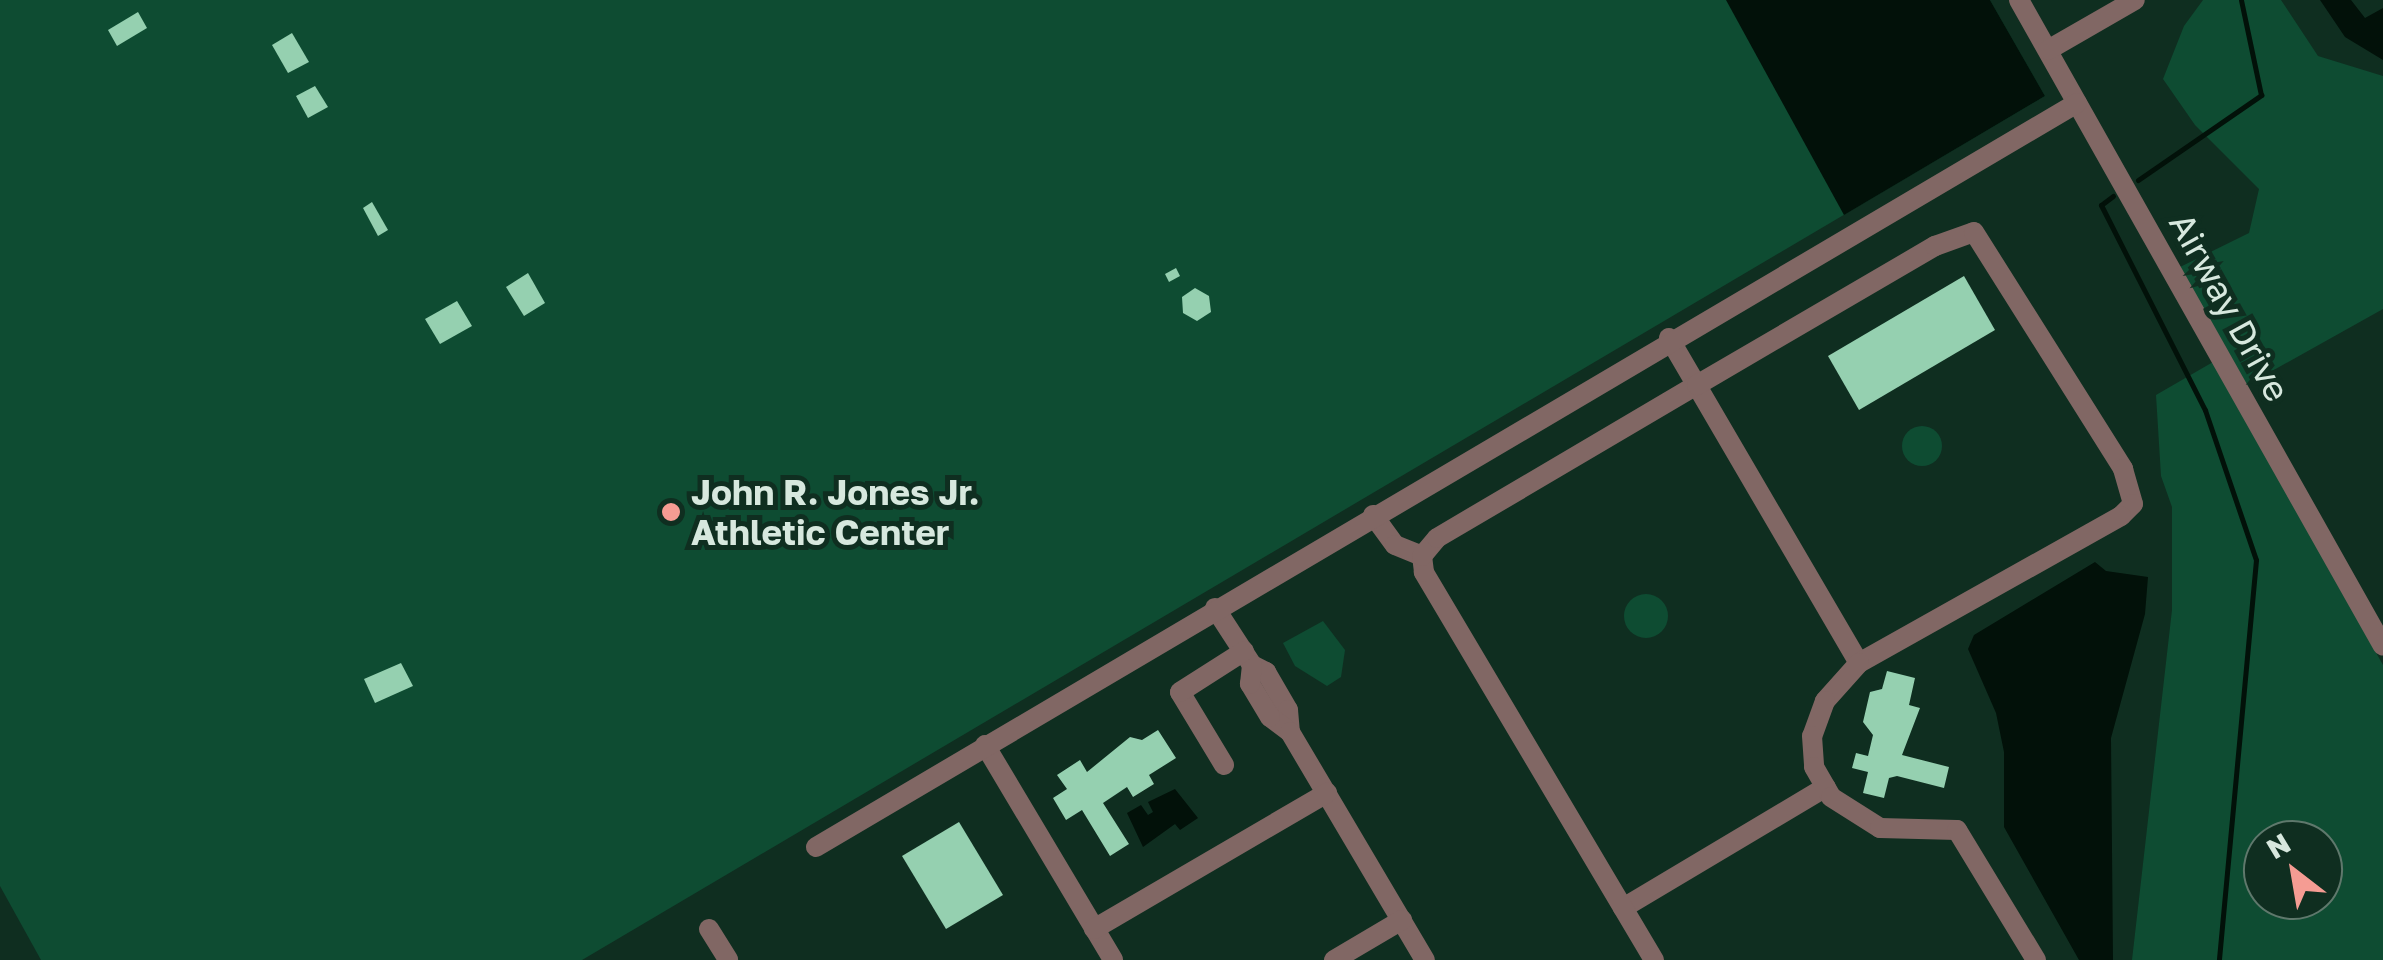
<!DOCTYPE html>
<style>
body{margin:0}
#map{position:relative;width:2383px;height:960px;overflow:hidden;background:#0f2e20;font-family:"Golos Text",sans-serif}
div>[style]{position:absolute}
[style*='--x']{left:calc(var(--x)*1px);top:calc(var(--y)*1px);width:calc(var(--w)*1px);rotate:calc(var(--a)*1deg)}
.green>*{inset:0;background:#0e4c32}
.round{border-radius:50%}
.water>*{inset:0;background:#021109}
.stream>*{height:5px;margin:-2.5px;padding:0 2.5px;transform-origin:2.5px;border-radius:2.5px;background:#021109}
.building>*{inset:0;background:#95d0b0}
.minor>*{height:20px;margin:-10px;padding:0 10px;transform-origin:10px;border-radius:10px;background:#816764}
.dots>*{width:28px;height:28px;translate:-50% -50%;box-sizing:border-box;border:5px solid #0f2e20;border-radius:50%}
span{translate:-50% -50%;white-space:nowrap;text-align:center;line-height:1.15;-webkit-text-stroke:10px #0f2e20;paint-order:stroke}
.street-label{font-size:35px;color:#d7e8de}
.poi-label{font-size:35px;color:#d7e8de;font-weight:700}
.left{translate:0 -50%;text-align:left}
.north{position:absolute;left:2243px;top:820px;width:100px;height:100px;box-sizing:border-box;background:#0f2e20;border:2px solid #5f786c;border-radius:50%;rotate:329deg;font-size:28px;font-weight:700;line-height:40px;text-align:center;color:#d7e8de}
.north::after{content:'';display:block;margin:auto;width:35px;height:45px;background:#f59c93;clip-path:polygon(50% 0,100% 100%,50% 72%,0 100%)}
</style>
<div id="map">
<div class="green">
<div style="clip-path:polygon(0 0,1990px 0,2045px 96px,582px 960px,41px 960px,0 886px)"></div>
<div style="clip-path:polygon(2203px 0,2281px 0,2318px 56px,2383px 76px,2383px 309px,2247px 385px,2180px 267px,2249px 233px,2259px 189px,2195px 125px,2163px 79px,2184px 26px)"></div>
<div style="clip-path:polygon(evenodd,2213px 362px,2383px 665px,2383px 960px,2132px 960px,2172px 610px,2172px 507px,2161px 476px,2156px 395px,2213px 362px,2263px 840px,2323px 840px,2323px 900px,2263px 900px,2263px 840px)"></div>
<div class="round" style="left:1902px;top:426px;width:40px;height:40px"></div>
<div class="round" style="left:1624px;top:594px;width:44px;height:44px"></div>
<div style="clip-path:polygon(1323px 621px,1345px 650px,1341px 677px,1327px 686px,1295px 666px,1283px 643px)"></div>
</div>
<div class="water">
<div style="clip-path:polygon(1726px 0,1990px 0,2045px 96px,1844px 215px)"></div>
<div style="clip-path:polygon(2320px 0,2351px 0,2365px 18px,2383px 8px,2383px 60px,2345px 37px)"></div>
<div style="clip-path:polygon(2095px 562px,2106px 571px,2148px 577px,2145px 614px,2111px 738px,2113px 960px,2079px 960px,2004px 827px,2004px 752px,1996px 713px,1968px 649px,1974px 635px)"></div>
<div style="clip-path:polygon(1175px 789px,1198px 818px,1180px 830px,1175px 824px,1143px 847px,1127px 813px,1141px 805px,1148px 815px,1153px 812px,1148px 802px)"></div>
</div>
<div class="stream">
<div style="--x:2138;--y:180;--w:150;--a:-34.6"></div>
<div style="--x:2261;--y:95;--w:97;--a:-101.9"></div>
<div style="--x:2113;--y:196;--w:15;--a:143"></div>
<div style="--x:2101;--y:205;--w:230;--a:63.1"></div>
<div style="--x:2205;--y:410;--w:158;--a:71.2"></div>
<div style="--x:2256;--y:560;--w:402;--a:95.3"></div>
</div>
<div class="building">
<div style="clip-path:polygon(138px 12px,147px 28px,117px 46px,108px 30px)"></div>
<div style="clip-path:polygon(292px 33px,309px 62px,288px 73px,272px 45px)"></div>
<div style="clip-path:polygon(315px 86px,328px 107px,308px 118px,296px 96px)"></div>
<div style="clip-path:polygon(372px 202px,388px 230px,378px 236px,363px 208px)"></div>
<div style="clip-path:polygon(1176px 268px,1180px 276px,1169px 282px,1165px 274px)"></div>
<div style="clip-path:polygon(528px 273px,545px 303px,524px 316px,506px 287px)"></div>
<div style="clip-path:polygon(1964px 276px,1995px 330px,1859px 410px,1828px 356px)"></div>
<div style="clip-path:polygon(1195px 288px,1209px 296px,1211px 312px,1197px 321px,1183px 313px,1182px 297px)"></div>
<div style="clip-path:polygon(457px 301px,472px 326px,440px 344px,425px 319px)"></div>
<div style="clip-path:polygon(401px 663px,413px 686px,375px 703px,364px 679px)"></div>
<div style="clip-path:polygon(1887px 671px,1915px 678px,1909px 705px,1920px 708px,1902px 755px,1949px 767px,1944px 788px,1897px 776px,1889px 778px,1884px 798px,1863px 793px,1868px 772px,1852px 768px,1856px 753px,1868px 756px,1873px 735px,1863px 722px,1870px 692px,1882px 689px)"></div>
<div style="clip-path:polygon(1158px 730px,1176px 758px,1149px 775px,1154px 784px,1133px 797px,1127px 787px,1103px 803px,1129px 844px,1110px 856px,1082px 810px,1066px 820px,1053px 798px,1067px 789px,1057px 775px,1080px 760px,1087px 772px,1130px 737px,1142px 740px)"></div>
<div style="clip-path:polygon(959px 822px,1003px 895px,946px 929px,902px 856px)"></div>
</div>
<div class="minor">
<div style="--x:2019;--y:0;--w:741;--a:60.6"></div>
<div style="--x:2048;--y:50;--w:100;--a:-29.9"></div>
<div style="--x:1669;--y:338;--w:376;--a:59.7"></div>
<div style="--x:1373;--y:515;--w:37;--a:54"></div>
<div style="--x:1395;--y:545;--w:29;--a:22"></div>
<div style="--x:1215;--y:608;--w:68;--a:57"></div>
<div style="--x:1252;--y:665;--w:16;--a:27"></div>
<div style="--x:1266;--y:672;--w:44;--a:59.9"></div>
<div style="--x:1288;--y:710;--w:22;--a:85"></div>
<div style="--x:1290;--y:732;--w:25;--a:-143"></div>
<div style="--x:1270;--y:717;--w:39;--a:-121"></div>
<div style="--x:1250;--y:684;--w:19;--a:-84"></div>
<div style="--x:1290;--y:732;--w:265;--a:59.4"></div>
<div style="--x:985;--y:745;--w:250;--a:59.2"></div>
<div style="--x:1224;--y:765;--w:85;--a:-121.1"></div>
<div style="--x:1180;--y:692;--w:76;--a:-32.6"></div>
<div style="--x:816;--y:847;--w:1464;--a:-30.54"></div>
<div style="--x:1623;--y:908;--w:236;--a:-30.8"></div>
<div style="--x:709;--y:929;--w:36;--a:58"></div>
<div style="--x:1094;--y:929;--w:270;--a:-30.3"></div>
<div style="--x:1334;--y:960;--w:79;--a:-30.5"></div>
<div style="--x:1654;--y:960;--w:451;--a:-120.7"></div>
<div style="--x:1424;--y:572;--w:16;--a:-97"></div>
<div style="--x:1422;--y:556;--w:23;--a:-50"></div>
<div style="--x:1437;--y:538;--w:302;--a:-30.5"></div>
<div style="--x:1697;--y:385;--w:276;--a:-30.3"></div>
<div style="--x:1935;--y:246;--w:41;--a:-19.7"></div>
<div style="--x:1974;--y:232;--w:280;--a:57.8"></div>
<div style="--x:2123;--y:469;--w:36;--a:74"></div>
<div style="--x:2133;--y:504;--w:17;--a:135"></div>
<div style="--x:2121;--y:516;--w:300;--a:150.7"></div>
<div style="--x:1859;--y:663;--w:51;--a:131.8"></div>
<div style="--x:1825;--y:701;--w:37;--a:110"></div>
<div style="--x:1812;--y:736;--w:31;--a:86"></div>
<div style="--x:1814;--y:767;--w:34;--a:60"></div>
<div style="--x:1831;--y:797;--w:58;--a:32.3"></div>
<div style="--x:1880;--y:828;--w:77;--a:1.5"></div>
<div style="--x:1957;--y:830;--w:152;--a:58.7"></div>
</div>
<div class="dots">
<div style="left:671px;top:512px;background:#f59c93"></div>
</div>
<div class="street-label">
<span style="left:2230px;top:307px;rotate:61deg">Airway Drive</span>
</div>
<div class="poi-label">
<span class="left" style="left:691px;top:512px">John R. Jones Jr.<br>Athletic Center</span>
</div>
<div class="north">N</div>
</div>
